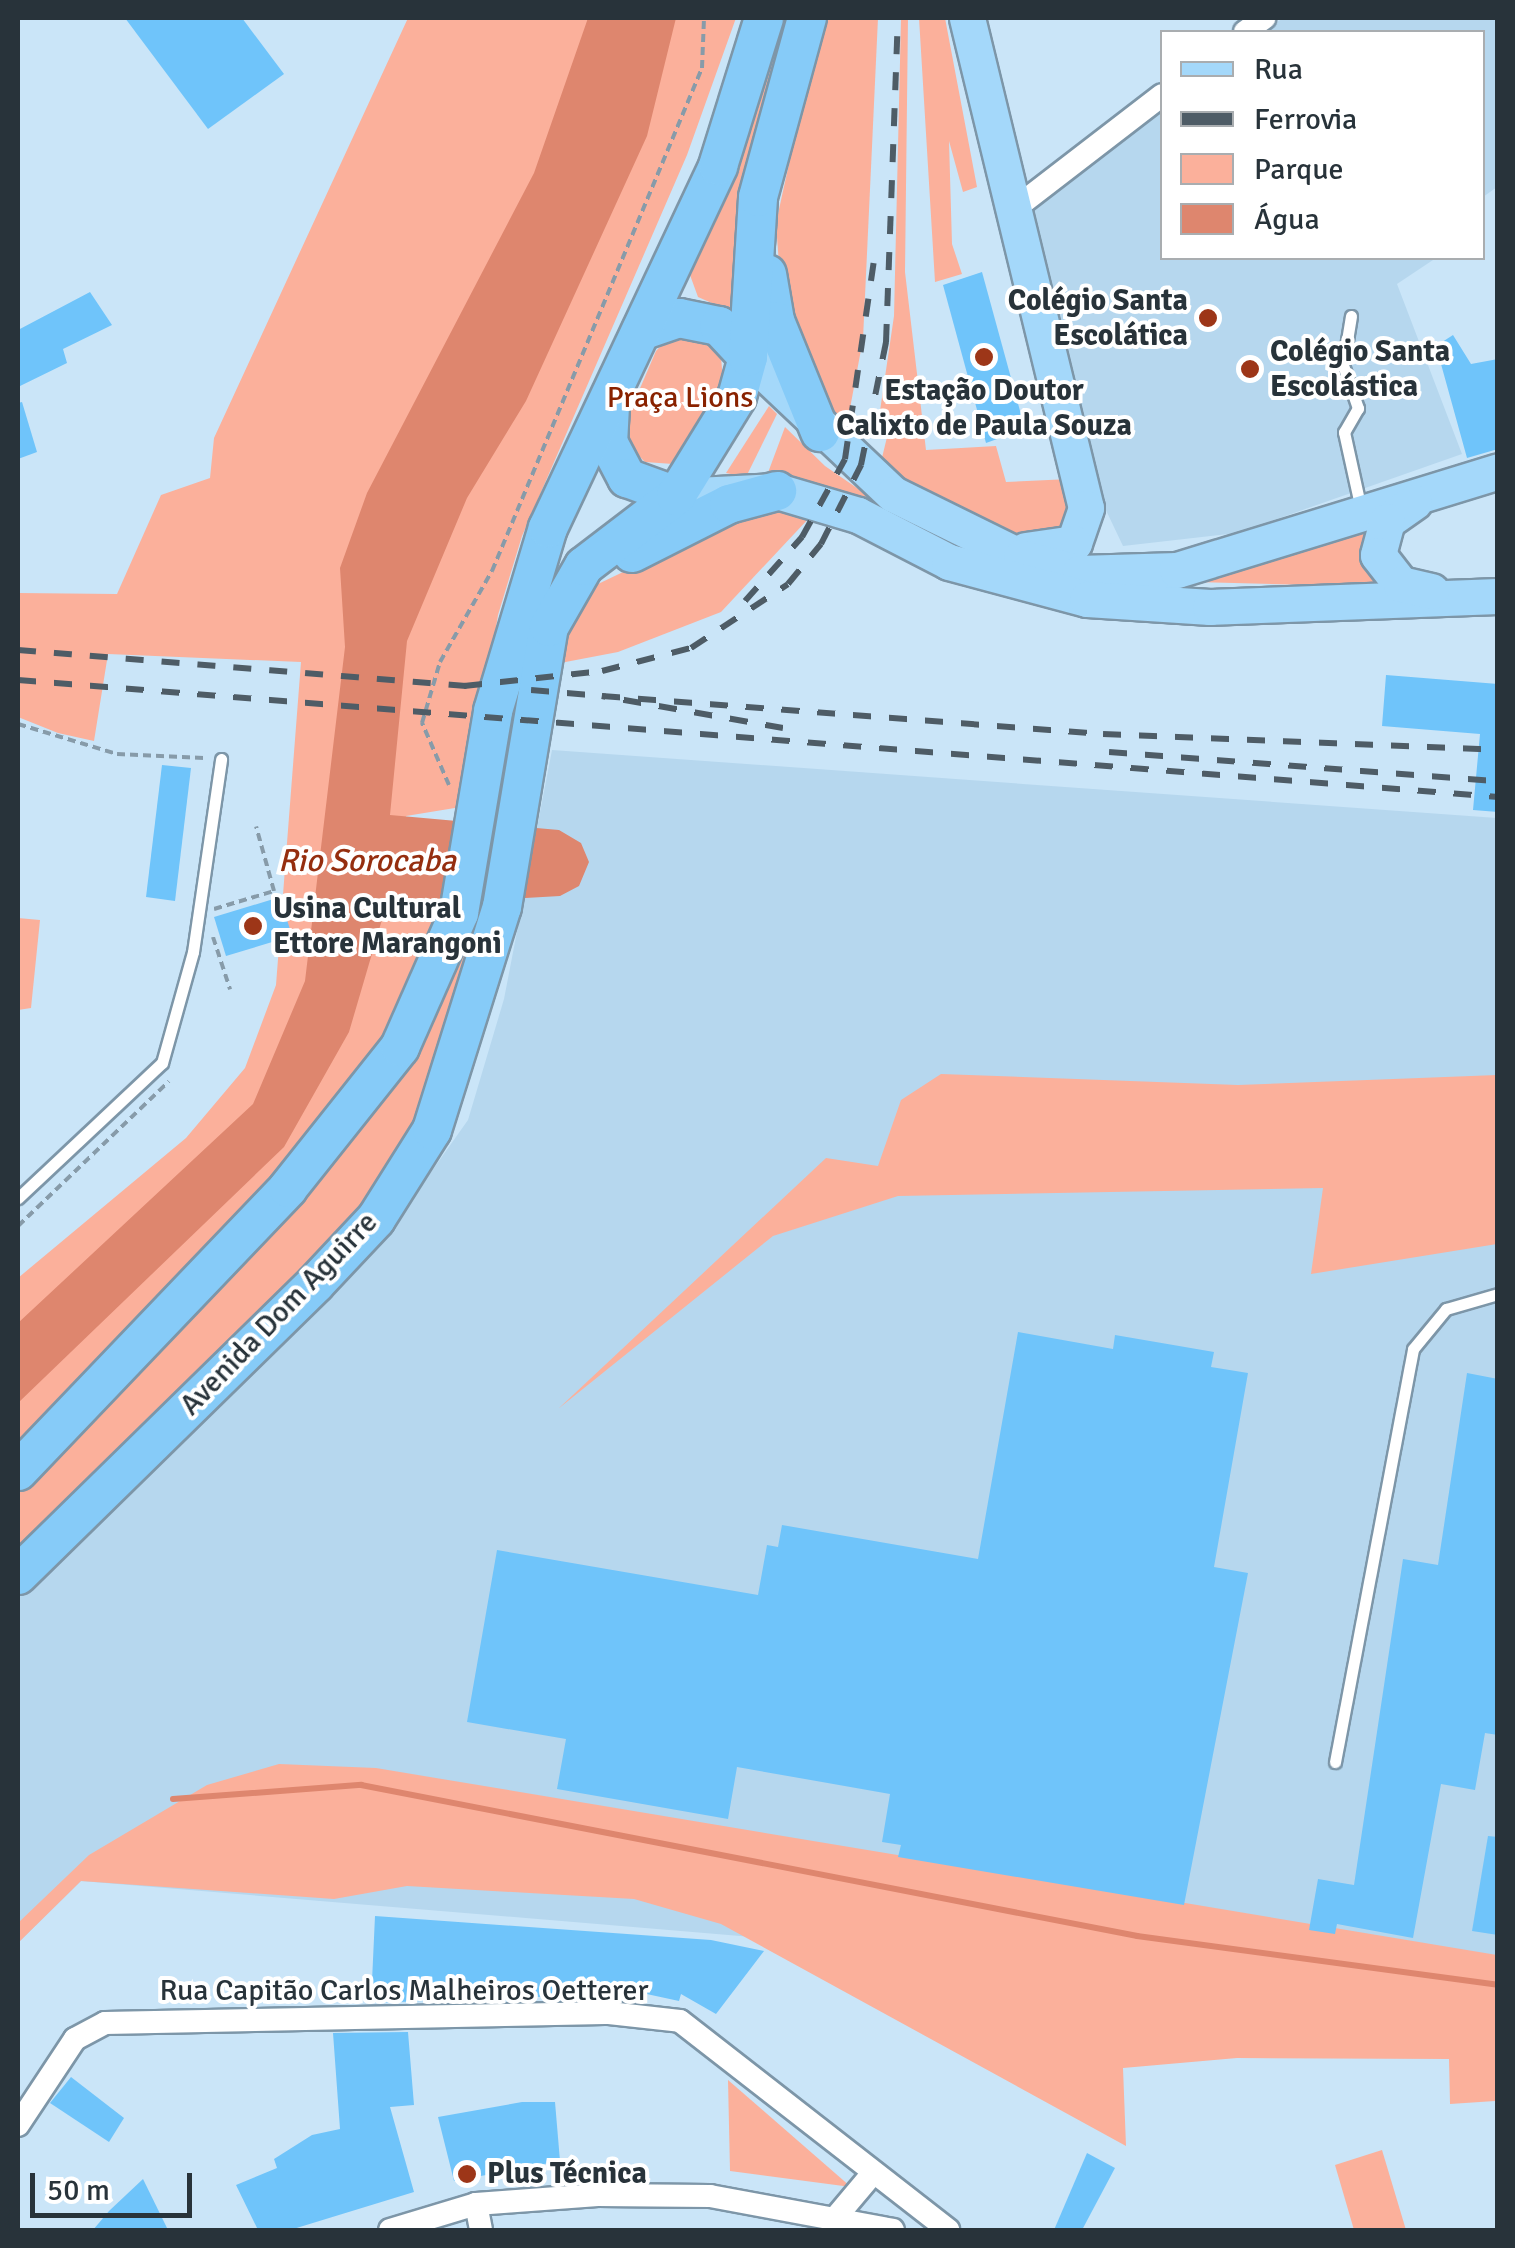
<!DOCTYPE html>
<meta charset="utf-8">
<style>
body{margin:0}
#map{position:relative;width:1515px;height:2248px;overflow:hidden;background:#cae5f8;font-family:Signika,sans-serif}
div>[style]{position:absolute}
[style*='--x']{left:calc(var(--x)*1px);top:calc(var(--y)*1px);width:calc(var(--w)*1px);rotate:calc(var(--a)*1deg)}
.built>*{inset:0;background:#b6d7ee}
.green>*{inset:0;background:#fbb09b}
.water>*{inset:0;background:#de866e}
.stream>*{height:6px;margin:-3px;padding:0 3px;transform-origin:3px;border-radius:3px;background:#de866e}
.building>*{inset:0;background:#6fc4fa}
.path>*{height:4px;margin-top:-2px;transform-origin:0;background:repeating-linear-gradient(90deg,#879ba9 0 8px,transparent 0 13px)}
.roads{filter:drop-shadow(2px 0 #7d96a8) drop-shadow(-2px 0 #7d96a8) drop-shadow(0 2px #7d96a8) drop-shadow(0 -2px #7d96a8)}
.service>*{height:11px;margin:-5.5px;padding:0 5.5px;transform-origin:5.5px;border-radius:5.5px;background:#fff}
.minor>*{height:22px;margin:-11px;padding:0 11px;transform-origin:11px;border-radius:11px;background:#fff}
.primary>*{height:35px;margin:-17.5px;padding:0 17.5px;transform-origin:17.5px;border-radius:17.5px;background:#a4d8fa}
.trunk>*{height:38px;margin:-19px;padding:0 19px;transform-origin:19px;border-radius:19px;background:#86cbf8}
.rail>*{height:6px;margin-top:-3px;transform-origin:0;background:repeating-linear-gradient(90deg,#4e5c66 0 18px,transparent 0 36px)}
.dots>*{width:28px;height:28px;translate:-50% -50%;box-sizing:border-box;border:5px solid #fff;border-radius:50%}
span{translate:-50% -50%;white-space:nowrap;text-align:center;line-height:1.15;-webkit-text-stroke:8px #fff;paint-order:stroke}
.poi-label{font-size:30px;color:#28333a;font-weight:700}
.right{translate:-100% -50%;text-align:right}
.left{translate:0 -50%;text-align:left}
.park-label{font-size:30px;color:#892200}
.street-label{font-size:30px;color:#28333a}
.water-label{font-size:32px;color:#952e0f;font-style:italic}
.frame{position:absolute;inset:0;border:20px solid #28333a;pointer-events:none}
.legend{position:absolute;left:1160px;top:30px;width:325px;height:230px;box-sizing:border-box;background:#fff;border:2px solid #a9adb0;margin:0;padding:12px 18px;list-style:none;font-size:30px;color:#28333a}
.legend li{display:flex;align-items:center;gap:20px;height:50px}
.legend b{width:50px;border:2px solid #a9adb0}
.scale{position:absolute;left:30px;top:2173px;width:162px;height:45px;box-sizing:border-box;border:5px solid #28333a;border-top:0;padding-left:12px;font-size:30px;line-height:35px;white-space:nowrap;color:#28333a;-webkit-text-stroke:8px #fff;paint-order:stroke}
</style>
<div id="map">
<div class="built">
<div style="clip-path:polygon(1283px 18px,1497px 18px,1497px 187px,1483px 197px,1482px 32px,1263px 32px)"></div>
<div style="clip-path:polygon(1162px 108px,1162px 258px,1436px 258px,1397px 284px,1462px 454px,1237px 533px,1123px 546px,1103px 504px,1031px 206px)"></div>
<div style="clip-path:polygon(552px 750px,1497px 818px,1497px 1999px,81px 1881px,18px 1943px,18px 1593px,397px 1220px,468px 1120px,504px 999px)"></div>
</div>
<div class="green">
<div style="clip-path:polygon(408px 18px,736px 18px,687px 155px,522px 536px,498px 615px,467px 806px,406px 816px,395px 904px,451px 901px,358px 1090px,18px 1450px,18px 1278px,186px 1138px,245px 1068px,276px 985px,301px 662px,108px 654px,94px 741px,58px 733px,18px 717px,18px 593px,117px 594px,161px 495px,210px 478px,214px 438px)"></div>
<div style="clip-path:polygon(778px 18px,790px 18px,730px 311px,698px 297px,690px 275px,742px 156px)"></div>
<div style="clip-path:polygon(821px 18px,878px 18px,863px 339px,845px 435px,827px 426px,780px 278px,776px 223px)"></div>
<div style="clip-path:polygon(908px 18px,905px 272px,926px 450px,996px 446px,1006px 482px,1070px 479px,1067px 527px,1012px 538px,879px 470px,888px 433px,877px 431px,894px 316px,901px 19px)"></div>
<div style="clip-path:polygon(919px 18px,945px 18px,977px 187px,963px 192px,949px 141px,952px 244px,962px 274px,935px 282px)"></div>
<div style="clip-path:polygon(673px 333px,720px 344px,724px 394px,695px 446px,673px 464px,645px 462px,630px 447px,626px 421px,656px 351px)"></div>
<div style="clip-path:polygon(769px 406px,777px 414px,746px 477px,726px 473px)"></div>
<div style="clip-path:polygon(785px 427px,825px 466px,915px 528px,766px 478px)"></div>
<div style="clip-path:polygon(755px 509px,810px 517px,721px 612px,618px 652px,555px 664px,575px 609px,598px 584px)"></div>
<div style="clip-path:polygon(1364px 522px,1366px 569px,1386px 587px,1119px 580px)"></div>
<div style="clip-path:polygon(473px 900px,492px 900px,422px 1114px,354px 1219px,18px 1559px,18px 1492px,65px 1430px,304px 1193px)"></div>
<div style="clip-path:polygon(18px 918px,40px 920px,31px 1008px,18px 1010px)"></div>
<div style="clip-path:polygon(941px 1074px,1238px 1085px,1497px 1075px,1497px 1244px,1311px 1274px,1323px 1188px,898px 1196px,773px 1236px,558px 1409px,826px 1158px,878px 1166px,901px 1100px)"></div>
<div style="clip-path:polygon(279px 1764px,376px 1768px,1497px 1955px,1495px 2101px,1450px 2104px,1449px 2059px,1237px 2058px,1123px 2068px,1126px 2146px,721px 1924px,634px 1899px,407px 1886px,334px 1899px,81px 1881px,18px 1943px,18px 1923px,89px 1855px,207px 1785px)"></div>
<div style="clip-path:polygon(728px 2080px,851px 2187px,730px 2171px)"></div>
<div style="clip-path:polygon(1382px 2150px,1406px 2230px,1354px 2230px,1335px 2165px)"></div>
</div>
<div class="water">
<div style="clip-path:polygon(588px 18px,676px 18px,647px 136px,526px 401px,467px 498px,407px 641px,390px 815px,559px 830px,581px 843px,589px 862px,579px 886px,560px 896px,386px 906px,349px 1032px,284px 1147px,18px 1403px,18px 1323px,253px 1104px,305px 981px,345px 647px,340px 568px,367px 493px,534px 173px)"></div>
</div>
<div class="stream">
<div style="--x:173;--y:1799;--w:189;--a:-4.3"></div>
<div style="--x:361;--y:1785;--w:791;--a:11.01"></div>
<div style="--x:1137;--y:1936;--w:364;--a:7.7"></div>
</div>
<div class="building">
<div style="clip-path:polygon(125px 18px,242px 18px,284px 74px,208px 129px)"></div>
<div style="clip-path:polygon(982px 272px,1025px 429px,986px 443px,943px 285px)"></div>
<div style="clip-path:polygon(90px 292px,112px 325px,63px 349px,67px 363px,18px 387px,18px 330px)"></div>
<div style="clip-path:polygon(1453px 335px,1471px 364px,1498px 359px,1498px 449px,1467px 458px,1436px 346px)"></div>
<div style="clip-path:polygon(22px 402px,37px 452px,18px 459px,18px 403px)"></div>
<div style="clip-path:polygon(1386px 675px,1498px 684px,1498px 812px,1473px 810px,1480px 734px,1382px 726px)"></div>
<div style="clip-path:polygon(162px 765px,191px 768px,175px 901px,146px 897px)"></div>
<div style="clip-path:polygon(280px 897px,292px 936px,226px 956px,214px 917px)"></div>
<div style="clip-path:polygon(1018px 1332px,1113px 1349px,1115px 1335px,1214px 1352px,1211px 1367px,1248px 1373px,1214px 1567px,1248px 1573px,1184px 1905px,898px 1857px,901px 1845px,882px 1842px,890px 1794px,737px 1767px,728px 1819px,557px 1789px,566px 1739px,467px 1722px,497px 1550px,758px 1595px,767px 1545px,778px 1547px,782px 1525px,978px 1559px)"></div>
<div style="clip-path:polygon(1467px 1373px,1498px 1379px,1498px 1735px,1485px 1733px,1475px 1790px,1441px 1784px,1413px 1938px,1337px 1924px,1335px 1934px,1309px 1930px,1318px 1879px,1354px 1885px,1403px 1559px,1438px 1565px)"></div>
<div style="clip-path:polygon(1488px 1836px,1498px 1837px,1498px 1935px,1472px 1931px)"></div>
<div style="clip-path:polygon(375px 1916px,711px 1940px,764px 1951px,716px 2014px,681px 1994px,679px 2001px,642px 1993px,371px 2003px)"></div>
<div style="clip-path:polygon(408px 2032px,414px 2105px,390px 2107px,414px 2192px,290px 2230px,258px 2230px,236px 2185px,277px 2168px,274px 2159px,312px 2135px,340px 2129px,333px 2033px)"></div>
<div style="clip-path:polygon(71px 2077px,124px 2118px,109px 2142px,50px 2103px)"></div>
<div style="clip-path:polygon(522px 2102px,555px 2102px,560px 2161px,454px 2181px,438px 2117px)"></div>
<div style="clip-path:polygon(1087px 2153px,1115px 2168px,1082px 2230px,1054px 2230px)"></div>
<div style="clip-path:polygon(143px 2179px,168px 2230px,93px 2230px,109px 2211px)"></div>
</div>
<div class="path">
<div style="--x:18;--y:724;--w:103;--a:16.9"></div>
<div style="--x:117;--y:754;--w:87;--a:2.6"></div>
<div style="--x:449;--y:785;--w:68;--a:-113.5"></div>
<div style="--x:422;--y:723;--w:64;--a:-73.6"></div>
<div style="--x:440;--y:662;--w:105;--a:-60.3"></div>
<div style="--x:492;--y:571;--w:545;--a:-67.34"></div>
<div style="--x:702;--y:68;--w:50;--a:-87.7"></div>
<div style="--x:214;--y:909;--w:63;--a:-16.7"></div>
<div style="--x:274;--y:891;--w:67;--a:-105.5"></div>
<div style="--x:213;--y:937;--w:55;--a:71.9"></div>
<div style="--x:18;--y:1226;--w:209;--a:-43.8"></div>
</div>
<div class="roads">
<div class="service">
<div style="--x:1351;--y:316;--w:50;--a:99.3"></div>
<div style="--x:1343;--y:365;--w:46;--a:70.8"></div>
<div style="--x:1358;--y:408;--w:28;--a:120"></div>
<div style="--x:1344;--y:432;--w:79;--a:77.6"></div>
<div style="--x:18;--y:1198;--w:197;--a:-43.2"></div>
<div style="--x:162;--y:1063;--w:115;--a:-74.4"></div>
<div style="--x:193;--y:952;--w:195;--a:-81.7"></div>
<div style="--x:1335;--y:1762;--w:420;--a:-79.3"></div>
<div style="--x:1413;--y:1349;--w:52;--a:-50.5"></div>
<div style="--x:1446;--y:1309;--w:54;--a:-16.1"></div>
</div>
<div class="minor">
<div style="--x:1245;--y:32;--w:24;--a:-36"></div>
<div style="--x:1009;--y:213;--w:193;--a:-37.6"></div>
<div style="--x:18;--y:2125;--w:103;--a:-56.5"></div>
<div style="--x:75;--y:2039;--w:34;--a:-28"></div>
<div style="--x:105;--y:2023;--w:504;--a:-1.14"></div>
<div style="--x:609;--y:2013;--w:71;--a:6.4"></div>
<div style="--x:680;--y:2021;--w:340;--a:37.9"></div>
<div style="--x:476;--y:2204;--w:26;--a:79"></div>
<div style="--x:836;--y:2217;--w:57;--a:-49.9"></div>
<div style="--x:390;--y:2230;--w:90;--a:-16.8"></div>
<div style="--x:476;--y:2204;--w:122;--a:-4.2"></div>
<div style="--x:598;--y:2195;--w:112;--a:0.5"></div>
<div style="--x:710;--y:2196;--w:186;--a:10.5"></div>
</div>
<div class="primary">
<div style="--x:967;--y:18;--w:504;--a:76.35"></div>
<div style="--x:1086;--y:508;--w:37;--a:109"></div>
<div style="--x:1074;--y:543;--w:49;--a:171.7"></div>
<div style="--x:748;--y:357;--w:199;--a:43.4"></div>
<div style="--x:893;--y:494;--w:143;--a:26.2"></div>
<div style="--x:1021;--y:557;--w:60;--a:15.4"></div>
<div style="--x:1079;--y:573;--w:98;--a:-1.8"></div>
<div style="--x:1177;--y:570;--w:336;--a:-17.1"></div>
<div style="--x:676;--y:496;--w:101;--a:-2.8"></div>
<div style="--x:777;--y:491;--w:84;--a:16.5"></div>
<div style="--x:858;--y:515;--w:102;--a:27.3"></div>
<div style="--x:949;--y:562;--w:143;--a:15"></div>
<div style="--x:1087;--y:599;--w:123;--a:3.7"></div>
<div style="--x:1210;--y:607;--w:288;--a:-2.2"></div>
<div style="--x:1414;--y:502;--w:33;--a:145"></div>
<div style="--x:1387;--y:521;--w:35;--a:105"></div>
<div style="--x:1378;--y:555;--w:37;--a:52"></div>
<div style="--x:1401;--y:584;--w:31;--a:13"></div>
</div>
<div class="trunk">
<div style="--x:767;--y:274;--w:48;--a:80.3"></div>
<div style="--x:775;--y:321;--w:120;--a:67.9"></div>
<div style="--x:641;--y:331;--w:40;--a:-18.9"></div>
<div style="--x:679;--y:318;--w:41;--a:11.3"></div>
<div style="--x:719;--y:326;--w:42;--a:46.9"></div>
<div style="--x:610;--y:406;--w:36;--a:93"></div>
<div style="--x:608;--y:442;--w:41;--a:62.2"></div>
<div style="--x:627;--y:478;--w:52;--a:20.2"></div>
<div style="--x:632;--y:553;--w:109;--a:-26.8"></div>
<div style="--x:729;--y:504;--w:50;--a:-15.2"></div>
<div style="--x:18;--y:1471;--w:391;--a:-46.3"></div>
<div style="--x:288;--y:1188;--w:180;--a:-51.5"></div>
<div style="--x:400;--y:1047;--w:146;--a:-66.2"></div>
<div style="--x:459;--y:913;--w:205;--a:-80.4"></div>
<div style="--x:493;--y:711;--w:191;--a:-73.3"></div>
<div style="--x:548;--y:528;--w:400;--a:-64.8"></div>
<div style="--x:718;--y:166;--w:155;--a:-72.7"></div>
<div style="--x:18;--y:1575;--w:416;--a:-44.4"></div>
<div style="--x:315;--y:1284;--w:89;--a:-46.8"></div>
<div style="--x:376;--y:1219;--w:105;--a:-57.8"></div>
<div style="--x:432;--y:1130;--w:234;--a:-72.6"></div>
<div style="--x:502;--y:907;--w:284;--a:-80.5"></div>
<div style="--x:549;--y:627;--w:70;--a:-60.2"></div>
<div style="--x:584;--y:566;--w:116;--a:-37.3"></div>
<div style="--x:676;--y:496;--w:116;--a:-58.4"></div>
<div style="--x:737;--y:397;--w:41;--a:-74.6"></div>
<div style="--x:748;--y:357;--w:160;--a:-86.4"></div>
<div style="--x:758;--y:197;--w:186;--a:-74.7"></div>
</div>
</div>
<div class="rail">
<div style="--x:745;--y:601;--w:86;--a:-48.3"></div>
<div style="--x:802;--y:537;--w:89;--a:-61.1"></div>
<div style="--x:845;--y:459;--w:214;--a:-81.7"></div>
<div style="--x:18;--y:650;--w:459;--a:4.6"></div>
<div style="--x:18;--y:680;--w:1485;--a:4.52"></div>
<div style="--x:464;--y:686;--w:139;--a:-6.2"></div>
<div style="--x:602;--y:671;--w:92;--a:-14.5"></div>
<div style="--x:691;--y:648;--w:116;--a:-33.4"></div>
<div style="--x:788;--y:584;--w:52;--a:-50.5"></div>
<div style="--x:821;--y:544;--w:89;--a:-63.1"></div>
<div style="--x:861;--y:465;--w:126;--a:-78.5"></div>
<div style="--x:886;--y:342;--w:324;--a:-87.9"></div>
<div style="--x:531;--y:690;--w:71;--a:4.8"></div>
<div style="--x:783;--y:728;--w:184;--a:-170"></div>
<div style="--x:602;--y:696;--w:502;--a:4.34"></div>
<div style="--x:1103;--y:734;--w:395;--a:2.3"></div>
<div style="--x:1109;--y:752;--w:390;--a:4.3"></div>
</div>
<div class="dots">
<div style="left:1208px;top:318px;background:#9d3618"></div>
<div style="left:984px;top:357px;background:#9d3618"></div>
<div style="left:1250px;top:369px;background:#9d3618"></div>
<div style="left:253px;top:926px;background:#9d3618"></div>
<div style="left:467px;top:2174px;background:#9d3618"></div>
</div>
<div class="poi-label">
<span class="right" style="left:1188px;top:318px">Colégio Santa<br>Escolática</span>
<span class="left" style="left:1270px;top:369px">Colégio Santa<br>Escolástica</span>
<span style="left:984px;top:408px">Estação Doutor<br>Calixto de Paula Souza</span>
<span class="left" style="left:273px;top:926px">Usina Cultural<br>Ettore Marangoni</span>
<span class="left" style="left:487px;top:2174px">Plus Técnica</span>
</div>
<div class="park-label">
<span style="left:680px;top:398px">Praça Lions</span>
</div>
<div class="street-label">
<span style="left:279px;top:1314px;rotate:-46deg">Avenida Dom Aguirre</span>
<span style="left:404px;top:1991px">Rua Capitão Carlos Malheiros Oetterer</span>
</div>
<div class="water-label">
<span style="left:367px;top:861px">Rio Sorocaba</span>
</div>
<div class="frame"></div>
<ul class="legend">
<li><b style="height:12px;background:#a4d8fa"></b>Rua</li>
<li><b style="height:12px;background:#4e5c66"></b>Ferrovia</li>
<li><b style="height:28px;background:#fbb09b"></b>Parque</li>
<li><b style="height:28px;background:#de866e"></b>Água</li>
</ul>
<div class="scale">50 m</div>
</div>
